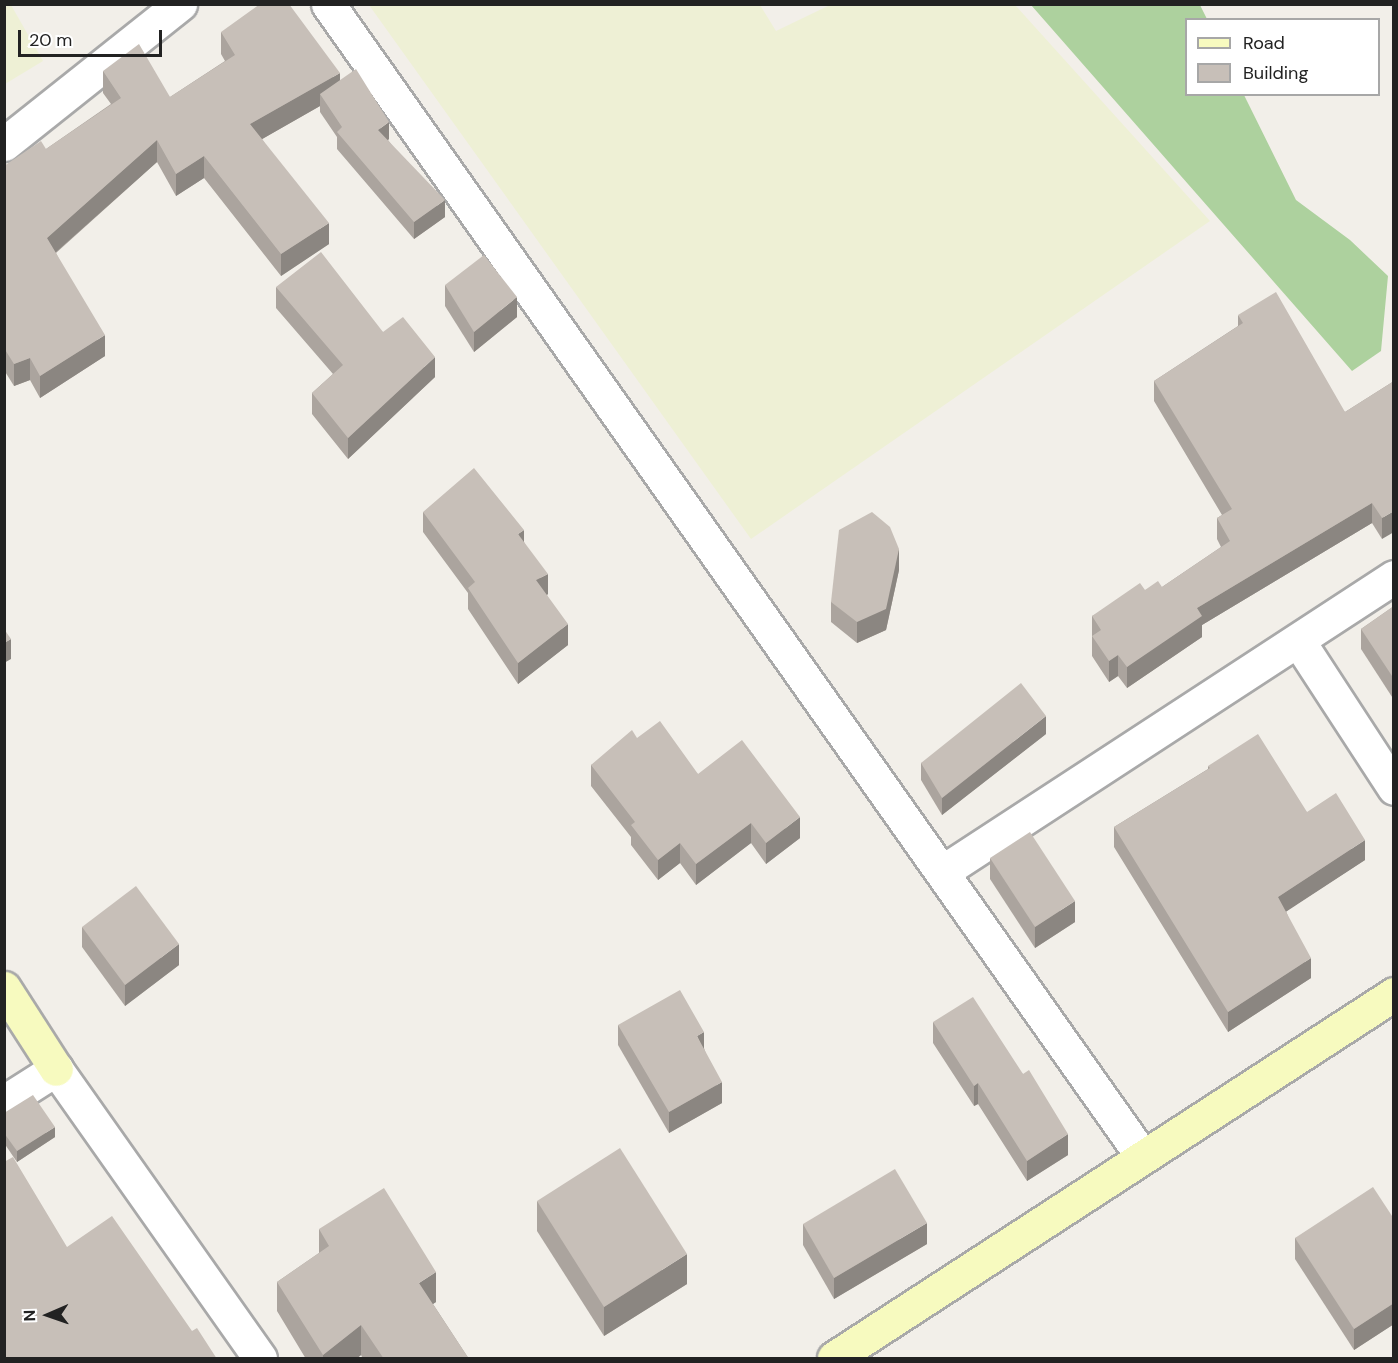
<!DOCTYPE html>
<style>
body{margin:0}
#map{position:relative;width:1398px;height:1363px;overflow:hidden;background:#f2efe9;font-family:"DM Sans",sans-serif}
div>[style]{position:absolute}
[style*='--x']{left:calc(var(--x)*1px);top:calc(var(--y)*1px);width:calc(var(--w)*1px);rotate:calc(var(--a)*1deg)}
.farmland>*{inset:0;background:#eef0d5}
.forest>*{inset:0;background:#add19e}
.roads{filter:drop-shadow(2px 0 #a9a9a9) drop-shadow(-2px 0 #a9a9a9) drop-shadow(0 2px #a9a9a9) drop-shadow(0 -2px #a9a9a9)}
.street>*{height:33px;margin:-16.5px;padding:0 16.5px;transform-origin:16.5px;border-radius:16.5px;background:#fff}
.secondary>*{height:33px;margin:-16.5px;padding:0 16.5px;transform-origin:16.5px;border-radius:16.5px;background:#f7fabf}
.wall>*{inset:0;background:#aba49e}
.shaded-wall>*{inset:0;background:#8b8681}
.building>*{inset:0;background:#c7bfb8}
span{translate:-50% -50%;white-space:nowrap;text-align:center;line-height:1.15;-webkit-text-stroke:4.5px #fff;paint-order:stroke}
.frame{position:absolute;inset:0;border:6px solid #222;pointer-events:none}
.legend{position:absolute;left:1185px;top:18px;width:195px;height:78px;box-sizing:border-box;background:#fff;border:2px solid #a7a7a7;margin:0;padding:8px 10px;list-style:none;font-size:18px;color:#222}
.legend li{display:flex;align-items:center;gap:12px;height:30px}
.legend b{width:30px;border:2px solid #a7a7a7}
.north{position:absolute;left:18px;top:1285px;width:60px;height:60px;-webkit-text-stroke:4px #fff;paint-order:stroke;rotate:268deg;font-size:16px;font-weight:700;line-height:24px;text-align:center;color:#222}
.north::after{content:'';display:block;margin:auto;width:21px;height:27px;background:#222;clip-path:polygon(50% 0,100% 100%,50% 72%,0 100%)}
.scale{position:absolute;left:18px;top:30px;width:144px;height:27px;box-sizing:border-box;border:3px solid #222;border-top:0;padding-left:8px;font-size:18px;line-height:21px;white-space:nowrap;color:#222;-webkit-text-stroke:4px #fff;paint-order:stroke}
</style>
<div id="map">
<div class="farmland">
<div style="clip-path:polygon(4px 5px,11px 5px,43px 61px,5px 84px)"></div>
<div style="clip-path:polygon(369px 5px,760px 5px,776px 31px,830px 5px,1015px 5px,1210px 221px,751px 539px)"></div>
</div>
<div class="forest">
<div style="clip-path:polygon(1031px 5px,1200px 5px,1207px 19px,1186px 20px,1186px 94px,1244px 95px,1296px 200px,1350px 240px,1388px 276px,1381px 351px,1352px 371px)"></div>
</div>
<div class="roads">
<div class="street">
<div style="--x:328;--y:4;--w:1412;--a:54.75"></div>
<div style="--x:4;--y:144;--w:225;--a:-38.5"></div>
<div style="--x:1299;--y:642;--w:174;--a:56.9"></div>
<div style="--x:942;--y:872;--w:540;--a:-33.13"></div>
<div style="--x:4;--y:1102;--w:62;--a:-32.4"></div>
<div style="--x:56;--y:1069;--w:354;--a:54.8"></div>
</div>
<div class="secondary">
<div style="--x:4;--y:988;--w:96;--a:57.3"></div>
<div style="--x:834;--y:1358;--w:668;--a:-33.02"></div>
</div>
</div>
<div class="wall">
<div style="clip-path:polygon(221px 32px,340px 80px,389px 139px,388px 140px,445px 217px,414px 239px,337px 149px,337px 137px,320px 112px,320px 106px,262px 139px,329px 244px,281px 276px,204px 178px,176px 196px,157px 162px,56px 253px,105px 356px,40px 398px,30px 380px,14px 386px,4px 370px,4px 166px,46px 149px,111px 104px,103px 93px,103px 71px,170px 97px,225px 61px,221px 54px)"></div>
<div style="clip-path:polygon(445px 285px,517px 317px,474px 352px,445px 306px)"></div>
<div style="clip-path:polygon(276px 287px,383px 332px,435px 377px,348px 459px,312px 414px,312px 393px,333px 374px,276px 308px)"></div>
<div style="clip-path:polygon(1238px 315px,1345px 412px,1394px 381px,1382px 539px,1372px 523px,1202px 625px,1202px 637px,1127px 688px,1118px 676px,1109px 682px,1092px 656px,1092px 616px,1145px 590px,1162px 587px,1221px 547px,1217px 539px,1217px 518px,1222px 515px,1154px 401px,1154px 381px,1238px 326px)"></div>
<div style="clip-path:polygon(423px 512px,524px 542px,548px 594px,547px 595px,568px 645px,518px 684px,468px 609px,468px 593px,423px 532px)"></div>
<div style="clip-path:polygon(899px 570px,886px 630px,857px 643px,831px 622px,831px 602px)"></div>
<div style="clip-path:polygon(1394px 606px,1394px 700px,1361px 649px,1361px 629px)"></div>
<div style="clip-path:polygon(1046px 734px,942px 815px,921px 780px,921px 763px)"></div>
<div style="clip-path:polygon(637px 738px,698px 774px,800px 838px,766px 864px,751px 843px,696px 885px,680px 863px,658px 880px,631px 845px,631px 837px,591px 786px,591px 765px)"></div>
<div style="clip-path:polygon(1208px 766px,1307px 812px,1365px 860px,1286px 911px,1311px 978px,1228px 1032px,1114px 847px,1114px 827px,1208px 769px)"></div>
<div style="clip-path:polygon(990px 858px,1075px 922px,1035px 948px,990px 879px)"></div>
<div style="clip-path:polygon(82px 927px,179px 965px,125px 1006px,82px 947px)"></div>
<div style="clip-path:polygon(933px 1022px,1023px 1074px,1068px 1155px,1027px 1181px,978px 1104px,974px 1106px,933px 1043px)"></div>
<div style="clip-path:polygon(618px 1025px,704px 1048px,722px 1103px,669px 1133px,618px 1045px)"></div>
<div style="clip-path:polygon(4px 1113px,55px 1137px,17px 1162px,4px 1143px)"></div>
<div style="clip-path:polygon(537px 1201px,687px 1284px,604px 1336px,537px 1231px)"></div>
<div style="clip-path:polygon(1394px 1219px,1394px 1324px,1354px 1350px,1295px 1259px,1295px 1238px)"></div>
<div style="clip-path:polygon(803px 1224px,927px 1244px,834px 1299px,803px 1245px)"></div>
<div style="clip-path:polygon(319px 1229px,436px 1302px,433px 1304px,469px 1359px,363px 1359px,361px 1355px,356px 1359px,306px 1359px,277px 1311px,277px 1282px,319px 1253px)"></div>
</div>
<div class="shaded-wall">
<div style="clip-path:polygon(340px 73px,340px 95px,320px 94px,320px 106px,250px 146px,250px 124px)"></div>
<div style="clip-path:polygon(389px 122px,389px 139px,378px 147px,378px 130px)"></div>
<div style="clip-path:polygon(157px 140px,157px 162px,47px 260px,47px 238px)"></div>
<div style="clip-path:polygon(204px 156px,204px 178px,176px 196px,176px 174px)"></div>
<div style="clip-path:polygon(445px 200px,445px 217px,414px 239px,414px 222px)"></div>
<div style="clip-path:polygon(329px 223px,329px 244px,281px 276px,281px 254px)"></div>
<div style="clip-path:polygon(517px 297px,517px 317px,474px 352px,474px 332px)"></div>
<div style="clip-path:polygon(105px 335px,105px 356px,40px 398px,40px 376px)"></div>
<div style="clip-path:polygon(435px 357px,435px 377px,348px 459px,348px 438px)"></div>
<div style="clip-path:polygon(30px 358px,30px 380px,14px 386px,14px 364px)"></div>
<div style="clip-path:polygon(1372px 503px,1372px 523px,1202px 625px,1202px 637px,1127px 688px,1127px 667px,1197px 608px)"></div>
<div style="clip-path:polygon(1394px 511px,1394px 532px,1382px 539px,1382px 518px)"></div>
<div style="clip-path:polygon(524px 530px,524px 550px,518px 534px)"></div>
<div style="clip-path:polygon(899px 549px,899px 570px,886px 630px,857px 643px,857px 622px)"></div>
<div style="clip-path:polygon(548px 574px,548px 594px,536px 601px,536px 580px)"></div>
<div style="clip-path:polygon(568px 624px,568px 645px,518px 684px,518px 663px)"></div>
<div style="clip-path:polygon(11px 639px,11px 659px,4px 663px,4px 643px)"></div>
<div style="clip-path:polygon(1118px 655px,1118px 676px,1109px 682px,1109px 661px)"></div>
<div style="clip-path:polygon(1046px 716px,1046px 734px,942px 815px,942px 798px)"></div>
<div style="clip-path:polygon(800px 817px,800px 838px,766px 864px,766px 843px)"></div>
<div style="clip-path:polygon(751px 823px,751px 843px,696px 885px,696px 864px)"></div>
<div style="clip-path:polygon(1365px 840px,1365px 860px,1278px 917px,1278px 897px)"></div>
<div style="clip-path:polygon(680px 843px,680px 863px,658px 880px,658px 860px)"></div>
<div style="clip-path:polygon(1075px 901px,1075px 922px,1035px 948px,1035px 927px)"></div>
<div style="clip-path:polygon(179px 944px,179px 965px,125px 1006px,125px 985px)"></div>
<div style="clip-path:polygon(1311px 958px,1311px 978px,1228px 1032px,1228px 1012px)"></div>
<div style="clip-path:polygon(704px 1032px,704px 1053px,697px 1036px)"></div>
<div style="clip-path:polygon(722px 1082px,722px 1103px,669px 1133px,669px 1112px)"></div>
<div style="clip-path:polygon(978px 1083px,978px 1104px,974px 1106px,974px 1086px)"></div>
<div style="clip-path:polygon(55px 1127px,55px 1137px,17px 1162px,17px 1151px)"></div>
<div style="clip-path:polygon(1068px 1134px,1068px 1155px,1027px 1181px,1027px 1161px)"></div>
<div style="clip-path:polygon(927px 1223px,927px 1244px,834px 1299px,834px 1278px)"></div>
<div style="clip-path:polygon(687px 1254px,687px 1284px,604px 1336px,604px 1307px)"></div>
<div style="clip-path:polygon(436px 1272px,436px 1302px,419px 1313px,419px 1283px)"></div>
<div style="clip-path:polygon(1394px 1303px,1394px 1324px,1354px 1350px,1354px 1329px)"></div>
<div style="clip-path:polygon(361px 1325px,361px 1355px,356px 1359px,323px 1359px,323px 1355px)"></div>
</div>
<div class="building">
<div style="clip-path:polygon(260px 4px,289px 4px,340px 73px,250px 124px,329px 223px,281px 254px,204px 156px,176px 174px,157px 140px,47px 238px,105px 335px,40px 376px,30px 358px,14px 364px,4px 348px,4px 166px,41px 141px,46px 149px,121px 98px,103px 71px,139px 44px,170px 97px,235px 55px,221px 32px)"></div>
<div style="clip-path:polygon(356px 69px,389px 122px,378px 130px,445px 200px,414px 222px,337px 132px,342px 127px,320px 94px)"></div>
<div style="clip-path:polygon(321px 252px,383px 332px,403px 317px,435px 357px,348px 438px,312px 393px,343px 365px,276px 287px)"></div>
<div style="clip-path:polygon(484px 255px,517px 297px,474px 332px,445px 285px)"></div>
<div style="clip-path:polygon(1276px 292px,1345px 412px,1394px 381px,1394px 511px,1382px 518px,1372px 503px,1197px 608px,1202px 616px,1127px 667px,1118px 655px,1109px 661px,1092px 636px,1101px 630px,1092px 616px,1140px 583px,1145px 590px,1158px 581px,1162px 587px,1230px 541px,1217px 518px,1232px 509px,1154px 381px,1243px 323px,1238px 315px)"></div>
<div style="clip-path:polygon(474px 468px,524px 530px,518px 534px,548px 574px,536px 580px,568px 624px,518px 663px,468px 588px,475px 582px,423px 512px)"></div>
<div style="clip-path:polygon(872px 512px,890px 527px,899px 549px,886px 609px,857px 622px,831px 602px,839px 530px)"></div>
<div style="clip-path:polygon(1394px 606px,1394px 679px,1361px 629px)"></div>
<div style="clip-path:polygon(4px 629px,11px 639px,4px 643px)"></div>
<div style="clip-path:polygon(1021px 683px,1046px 716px,942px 798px,921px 763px)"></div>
<div style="clip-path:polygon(660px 721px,698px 774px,742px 740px,800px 817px,766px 843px,751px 823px,696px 864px,680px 843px,658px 860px,631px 825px,635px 822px,591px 765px,632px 730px,637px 738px)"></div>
<div style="clip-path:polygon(1258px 734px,1307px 812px,1336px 793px,1365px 840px,1278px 897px,1311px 958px,1228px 1012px,1114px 827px,1210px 768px,1208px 766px)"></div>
<div style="clip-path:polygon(1030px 832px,1075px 901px,1035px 927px,990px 858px)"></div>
<div style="clip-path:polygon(136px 886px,179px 944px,125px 985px,82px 927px)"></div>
<div style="clip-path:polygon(680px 990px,704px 1032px,697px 1036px,722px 1082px,669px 1112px,618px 1025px)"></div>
<div style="clip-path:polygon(973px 997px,1023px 1074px,1029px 1070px,1068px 1134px,1027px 1161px,978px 1083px,974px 1086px,933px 1022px)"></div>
<div style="clip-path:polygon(33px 1095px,55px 1127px,17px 1151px,4px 1133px,4px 1113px)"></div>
<div style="clip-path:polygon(620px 1148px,687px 1254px,604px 1307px,537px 1201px)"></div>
<div style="clip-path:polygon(13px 1157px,67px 1247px,112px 1216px,192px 1331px,197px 1328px,217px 1359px,4px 1359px,4px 1162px)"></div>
<div style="clip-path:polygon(895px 1169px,927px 1223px,834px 1278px,803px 1224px)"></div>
<div style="clip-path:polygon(1373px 1187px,1394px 1219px,1394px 1303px,1354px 1329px,1295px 1238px)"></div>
<div style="clip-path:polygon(384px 1188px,436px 1272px,419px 1283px,469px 1359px,384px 1359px,361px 1325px,323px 1355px,277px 1282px,329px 1246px,319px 1229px)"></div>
</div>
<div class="frame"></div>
<ul class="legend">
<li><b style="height:8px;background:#f7fabf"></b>Road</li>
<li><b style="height:16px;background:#c7bfb8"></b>Building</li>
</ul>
<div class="north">N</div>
<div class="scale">20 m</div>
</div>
